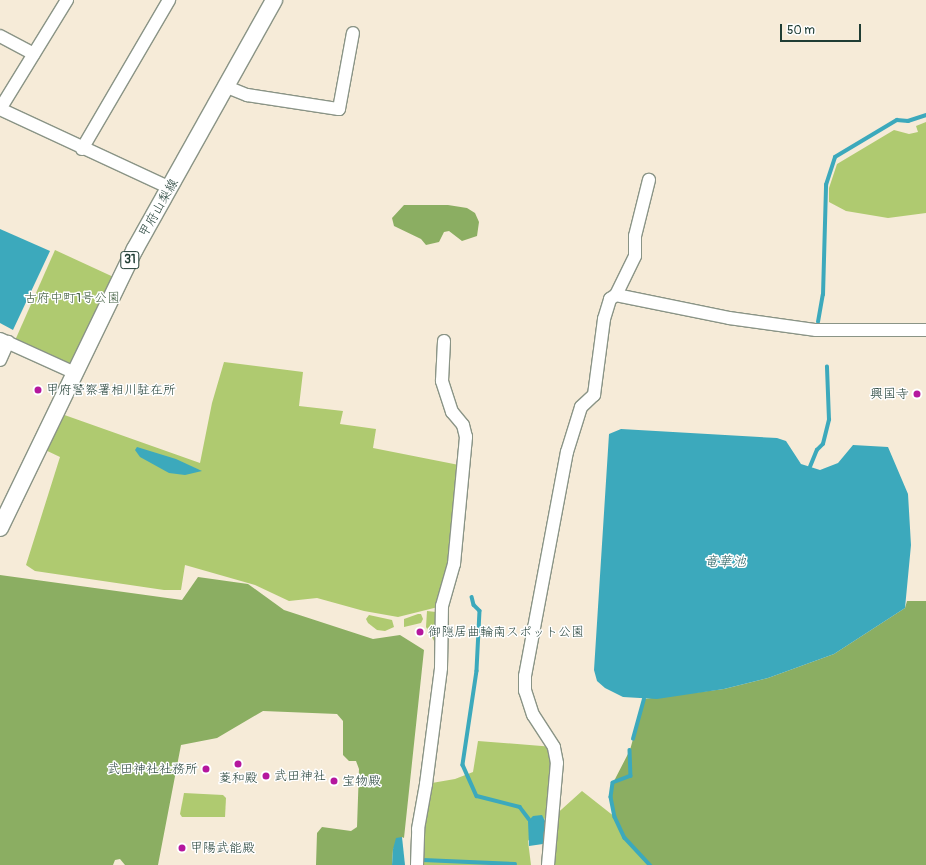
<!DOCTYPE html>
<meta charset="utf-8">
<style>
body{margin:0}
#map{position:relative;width:926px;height:865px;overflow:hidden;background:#f6ebd8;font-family:Pangolin,"Klee One",sans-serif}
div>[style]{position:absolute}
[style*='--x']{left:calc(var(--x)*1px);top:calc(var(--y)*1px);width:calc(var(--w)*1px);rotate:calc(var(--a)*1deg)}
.green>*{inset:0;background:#afca70}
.forest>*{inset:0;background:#8bae62}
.water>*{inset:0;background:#3ca9bc}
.stream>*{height:3.5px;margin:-1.75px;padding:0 1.75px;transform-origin:1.75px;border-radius:1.75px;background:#3ca9bc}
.roads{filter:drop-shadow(1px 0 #8a9486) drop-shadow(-1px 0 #8a9486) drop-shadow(0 1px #8a9486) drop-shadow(0 -1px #8a9486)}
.minor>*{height:12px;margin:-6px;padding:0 6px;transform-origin:6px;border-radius:6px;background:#fff}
.major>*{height:16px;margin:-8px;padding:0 8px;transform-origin:8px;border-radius:8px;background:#fff}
.dots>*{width:11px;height:11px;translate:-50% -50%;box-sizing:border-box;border:2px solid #fff;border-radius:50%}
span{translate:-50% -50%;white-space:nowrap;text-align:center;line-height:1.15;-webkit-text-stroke:3px #fff;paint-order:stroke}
.shield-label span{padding:1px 3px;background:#fff;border:1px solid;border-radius:3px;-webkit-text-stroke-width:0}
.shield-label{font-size:12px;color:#1f3d34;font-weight:700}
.street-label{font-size:13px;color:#1f3d34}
.park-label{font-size:13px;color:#436043}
.poi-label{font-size:13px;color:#1f3d34}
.left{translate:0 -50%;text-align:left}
.right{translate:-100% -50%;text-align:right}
.water-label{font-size:14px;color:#296364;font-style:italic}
.scale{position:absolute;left:780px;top:24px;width:81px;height:18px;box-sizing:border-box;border:2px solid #1f3d34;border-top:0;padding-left:5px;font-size:12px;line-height:14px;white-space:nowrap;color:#1f3d34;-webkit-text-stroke:3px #fff;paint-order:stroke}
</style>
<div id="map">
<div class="green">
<div style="clip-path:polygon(926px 122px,926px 213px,888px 218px,846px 211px,829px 202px,829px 188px,837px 164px,894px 130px,909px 134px,918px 132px,916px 126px)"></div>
<div style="clip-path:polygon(55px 250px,120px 280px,75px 373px,13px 345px)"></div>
<div style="clip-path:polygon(224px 362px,303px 372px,299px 406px,343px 411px,340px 424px,376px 429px,373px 448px,464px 466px,442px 606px,398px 617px,364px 611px,317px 598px,289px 601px,255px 585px,185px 565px,181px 590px,164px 590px,35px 571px,26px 565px,60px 457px,39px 447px,56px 412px,200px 463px,212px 403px)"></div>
<div style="clip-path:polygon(427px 611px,436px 612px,437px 646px,426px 627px)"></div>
<div style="clip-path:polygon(418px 614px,421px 614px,423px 619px,421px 623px,404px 627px,404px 619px)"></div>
<div style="clip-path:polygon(369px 615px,392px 620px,394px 627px,385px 631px,377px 630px,368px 623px,366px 619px)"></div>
<div style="clip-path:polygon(478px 741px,554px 747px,552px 818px,582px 791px,615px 817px,625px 838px,650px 865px,548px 865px,551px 819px,545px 821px,544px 818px,528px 841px,531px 865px,417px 865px,426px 784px,455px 779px,473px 772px)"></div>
<div style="clip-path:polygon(184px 793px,223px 795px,226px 798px,225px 817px,182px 817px,180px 814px)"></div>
</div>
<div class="forest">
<div style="clip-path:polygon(404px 205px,448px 205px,467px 208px,475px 213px,479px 222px,477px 236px,462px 241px,449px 231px,444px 232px,439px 242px,426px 245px,421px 239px,394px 226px,392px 218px)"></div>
<div style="clip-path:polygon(0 575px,182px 600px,198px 577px,248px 584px,284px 610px,373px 639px,400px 635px,424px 650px,404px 838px,402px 837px,393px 849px,392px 865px,316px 865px,317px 833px,322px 827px,351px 831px,357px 827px,359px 769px,356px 761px,349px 761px,343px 755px,343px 721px,337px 714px,263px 711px,217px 738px,181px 745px,158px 865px,125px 865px,120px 859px,115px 860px,113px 865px,0 865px)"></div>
<div style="clip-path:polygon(907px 601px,926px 601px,926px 865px,650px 865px,625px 838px,615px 817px,611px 797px,613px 783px,630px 750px,644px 699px,724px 689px,768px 678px,834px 654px,905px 608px)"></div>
</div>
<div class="water">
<div style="clip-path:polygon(0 229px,50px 251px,13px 330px,0 323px)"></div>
<div style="clip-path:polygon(621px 429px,777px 438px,786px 441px,801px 464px,820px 470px,838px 463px,853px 445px,888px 447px,908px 494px,911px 545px,905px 608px,834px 654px,768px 678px,724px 689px,657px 699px,623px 697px,605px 688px,597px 681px,594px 670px,609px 434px)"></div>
<div style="clip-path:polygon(137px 447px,176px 459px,202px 471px,185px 475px,169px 473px,140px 457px,135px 450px)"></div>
<div style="clip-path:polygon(542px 815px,545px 821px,543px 844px,529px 846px,528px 821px,533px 816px)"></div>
<div style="clip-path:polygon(402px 837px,405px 865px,392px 865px,393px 849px,396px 838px)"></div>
</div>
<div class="stream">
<div style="--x:818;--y:322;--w:27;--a:-80"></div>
<div style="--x:823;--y:295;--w:110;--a:-88.4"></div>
<div style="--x:826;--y:185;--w:29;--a:-72"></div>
<div style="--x:835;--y:157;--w:72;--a:-30.8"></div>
<div style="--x:897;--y:120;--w:11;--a:5"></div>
<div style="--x:908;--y:121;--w:19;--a:-18"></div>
<div style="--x:810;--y:467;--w:18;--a:-68"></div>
<div style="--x:817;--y:450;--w:8;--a:-45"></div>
<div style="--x:823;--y:444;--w:25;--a:-76"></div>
<div style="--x:829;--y:420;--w:53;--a:-92.2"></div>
<div style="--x:472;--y:597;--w:8;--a:76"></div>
<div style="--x:474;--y:605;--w:8;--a:45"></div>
<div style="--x:480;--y:611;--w:60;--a:92.9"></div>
<div style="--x:477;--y:671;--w:95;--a:98.5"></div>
<div style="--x:463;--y:765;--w:34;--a:66"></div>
<div style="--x:477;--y:796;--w:44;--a:14.3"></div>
<div style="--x:520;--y:807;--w:15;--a:53"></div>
<div style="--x:633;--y:739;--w:41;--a:-74.6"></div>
<div style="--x:630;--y:750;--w:26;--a:88"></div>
<div style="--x:631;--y:776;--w:19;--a:159"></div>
<div style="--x:613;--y:783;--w:14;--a:98"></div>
<div style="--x:611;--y:797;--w:20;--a:79"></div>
<div style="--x:615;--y:817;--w:23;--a:65"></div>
<div style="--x:625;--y:838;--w:37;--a:47"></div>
<div style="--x:423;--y:860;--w:92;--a:2.5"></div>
</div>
<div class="roads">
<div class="minor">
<div style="--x:0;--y:36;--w:38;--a:28"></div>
<div style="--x:227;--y:87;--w:22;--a:22"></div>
<div style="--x:247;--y:95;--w:93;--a:8.7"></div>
<div style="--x:339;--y:109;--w:77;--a:-79.6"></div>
<div style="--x:0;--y:109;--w:187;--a:24.9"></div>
<div style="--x:0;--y:109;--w:128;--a:-58.4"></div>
<div style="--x:82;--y:149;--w:173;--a:-59.7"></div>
<div style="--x:616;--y:295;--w:115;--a:11.5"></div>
<div style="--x:729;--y:318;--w:88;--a:7.9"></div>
<div style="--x:816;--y:330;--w:110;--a:0"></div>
<div style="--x:0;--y:339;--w:82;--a:24.4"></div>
<div style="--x:0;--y:360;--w:20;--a:-66"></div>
<div style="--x:417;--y:865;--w:36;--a:-88"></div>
<div style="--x:418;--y:829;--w:46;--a:-79.9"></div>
<div style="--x:426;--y:784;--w:117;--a:-82.6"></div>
<div style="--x:441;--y:668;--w:62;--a:-89.1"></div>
<div style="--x:442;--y:606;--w:44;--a:-74.1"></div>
<div style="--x:454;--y:564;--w:128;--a:-84.6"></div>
<div style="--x:466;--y:437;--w:12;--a:-104"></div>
<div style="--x:463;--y:425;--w:17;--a:-130"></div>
<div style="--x:452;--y:412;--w:33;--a:-108"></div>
<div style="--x:442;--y:381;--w:40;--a:-87.1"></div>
<div style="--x:548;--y:865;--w:102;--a:-85"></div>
<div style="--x:557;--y:763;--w:16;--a:-101"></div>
<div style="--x:554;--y:747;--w:38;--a:-123"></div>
<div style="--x:533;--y:715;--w:25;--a:-108"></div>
<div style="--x:525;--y:691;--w:15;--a:-90"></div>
<div style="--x:525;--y:676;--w:228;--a:-79.4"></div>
<div style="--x:567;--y:452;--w:47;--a:-72.7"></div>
<div style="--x:581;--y:407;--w:18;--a:-43"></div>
<div style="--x:594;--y:395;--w:77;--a:-82.5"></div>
<div style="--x:604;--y:319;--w:21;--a:-73"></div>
<div style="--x:610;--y:299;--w:7;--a:-34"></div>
<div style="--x:616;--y:295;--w:43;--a:-64"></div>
<div style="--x:635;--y:256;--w:20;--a:-90"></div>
<div style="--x:635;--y:236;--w:58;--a:-76"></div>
</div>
<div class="major">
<div style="--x:0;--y:528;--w:310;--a:-64.2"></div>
<div style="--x:135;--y:249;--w:285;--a:-60.8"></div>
</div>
</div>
<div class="dots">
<div style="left:38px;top:390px;background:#b5179e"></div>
<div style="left:917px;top:394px;background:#b5179e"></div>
<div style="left:420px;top:632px;background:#b5179e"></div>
<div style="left:238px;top:764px;background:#b5179e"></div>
<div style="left:206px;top:769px;background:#b5179e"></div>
<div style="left:266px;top:776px;background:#b5179e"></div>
<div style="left:334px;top:781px;background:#b5179e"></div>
<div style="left:182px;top:848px;background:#b5179e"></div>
</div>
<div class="shield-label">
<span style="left:130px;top:260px">31</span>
</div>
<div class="street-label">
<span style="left:159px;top:208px;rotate:-60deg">甲府山梨線</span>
</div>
<div class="park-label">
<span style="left:72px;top:298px">古府中町1号公園</span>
</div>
<div class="poi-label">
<span class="left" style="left:46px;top:390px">甲府警察署相川駐在所</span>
<span class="right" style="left:909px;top:394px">興国寺</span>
<span class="left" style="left:428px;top:632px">御隠居曲輪南スポット公園</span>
<span class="right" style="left:198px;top:769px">武田神社社務所</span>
<span class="left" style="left:274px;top:776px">武田神社</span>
<span style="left:238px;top:778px">菱和殿</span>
<span class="left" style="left:342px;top:781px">宝物殿</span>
<span class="left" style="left:190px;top:848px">甲陽武能殿</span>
</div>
<div class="water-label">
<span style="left:725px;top:562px">竜華池</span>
</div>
<div class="scale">50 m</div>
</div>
